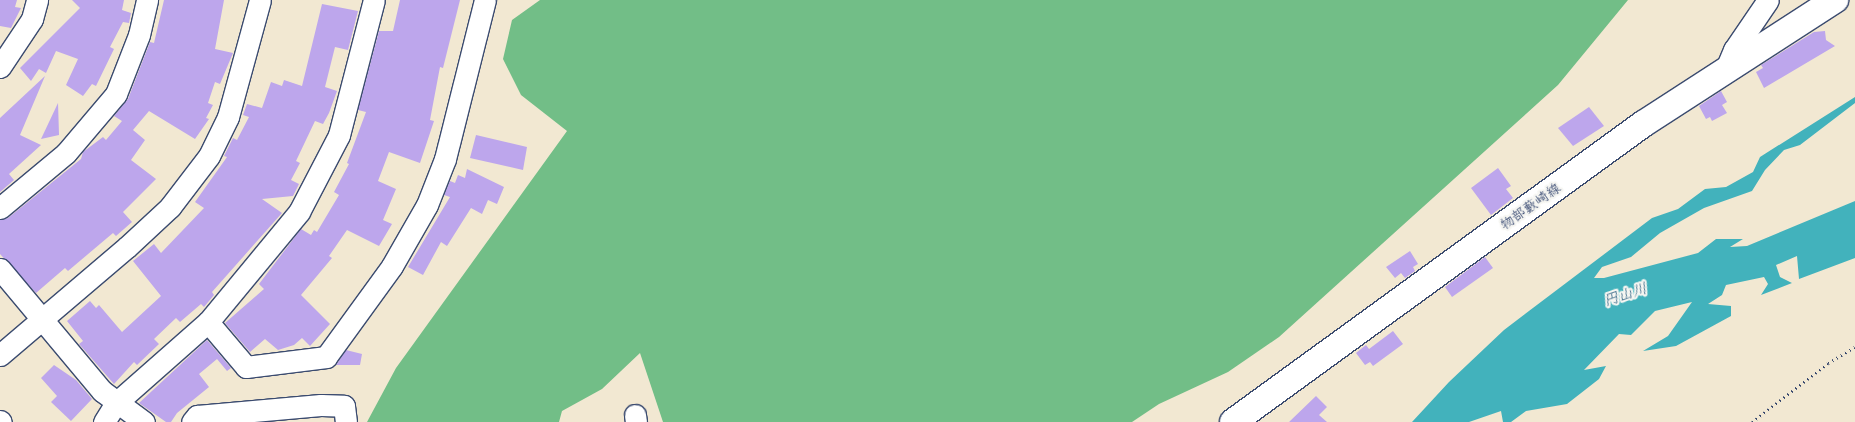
<!DOCTYPE html>
<meta charset="utf-8">
<style>
body{margin:0}
#map{position:relative;width:1855px;height:422px;overflow:hidden;background:#f2e8d2;font-family:Mali,"Klee One",sans-serif}
div>[style]{position:absolute}
[style*='--x']{left:calc(var(--x)*1px);top:calc(var(--y)*1px);width:calc(var(--w)*1px);rotate:calc(var(--a)*1deg)}
.forest>*{inset:0;background:#72be87}
.water>*{inset:0;background:#42b2bc}
.building>*{inset:0;background:#bda6ec}
.path>*{height:2.5px;margin-top:-1.25px;transform-origin:0;background:repeating-linear-gradient(90deg,#3b4b6f 0 1px,transparent 0 5px)}
.roads{filter:drop-shadow(1px 0 #3b4b6f) drop-shadow(-1px 0 #3b4b6f) drop-shadow(0 1px #3b4b6f) drop-shadow(0 -1px #3b4b6f)}
.minor>*{height:21px;margin:-10.5px;padding:0 10.5px;transform-origin:10.5px;border-radius:10.5px;background:#fff}
.major>*{height:26px;margin:-13px;padding:0 13px;transform-origin:13px;border-radius:13px;background:#fff}
span{translate:-50% -50%;white-space:nowrap;text-align:center;line-height:1.15;-webkit-text-stroke:4.5px #f6f6f2;paint-order:stroke}
.street-label{font-size:14px;color:#1b2f5e}
.water-label{font-size:15px;color:#295d7f;font-style:italic}
</style>
<div id="map">
<div class="forest">
<div style="clip-path:polygon(540px 0,1628px 0,1558px 85px,1279px 337px,1228px 372px,1159px 404px,1132px 422px,663px 422px,640px 353px,602px 389px,562px 411px,559px 422px,367px 422px,396px 368px,567px 131px,521px 95px,503px 59px,512px 20px)"></div>
</div>
<div class="water">
<div style="clip-path:polygon(1855px 97px,1855px 103px,1800px 145px,1784px 150px,1765px 170px,1752px 191px,1704px 208px,1660px 233px,1631px 257px,1602px 267px,1594px 278px,1604px 278px,1698px 253px,1716px 239px,1743px 239px,1730px 247px,1747px 246px,1855px 201px,1855px 258px,1799px 279px,1797px 256px,1776px 265px,1780px 277px,1792px 283px,1761px 295px,1768px 284px,1764px 277px,1726px 285px,1722px 295px,1708px 304px,1731px 306px,1731px 316px,1676px 346px,1643px 351px,1668px 336px,1692px 302px,1655px 311px,1631px 335px,1619px 334px,1584px 370px,1606px 366px,1599px 379px,1567px 404px,1526px 411px,1511px 422px,1503px 422px,1501px 411px,1469px 422px,1412px 422px,1449px 382px,1504px 330px,1652px 218px,1678px 209px,1705px 189px,1726px 187px,1753px 172px,1760px 157px)"></div>
</div>
<div class="building">
<div style="clip-path:polygon(0 0,17px 0,15px 7px,21px 8px,11px 28px,0 26px)"></div>
<div style="clip-path:polygon(72px 0,124px 0,122px 10px,131px 13px,129px 23px,123px 22px,110px 47px,114px 49px,96px 86px,92px 84px,83px 96px,66px 85px,78px 59px,56px 51px,46px 73px,39px 69px,31px 81px,20px 68px,80px 8px)"></div>
<div style="clip-path:polygon(164px 0,224px 0,215px 49px,233px 53px,220px 84px,215px 82px,208px 103px,213px 105px,206px 118px,209px 119px,195px 139px,149px 111px,133px 130px,145px 140px,131px 160px,156px 179px,123px 212px,132px 222px,116px 236px,113px 233px,68px 271px,65px 268px,36px 293px,0 254px,0 220px,8px 218px,81px 159px,83px 152px,103px 137px,106px 140px,122px 121px,114px 116px,128px 99px,150px 42px,154px 43px)"></div>
<div style="clip-path:polygon(400px 0,460px 0,443px 68px,440px 67px,430px 120px,434px 121px,420px 163px,389px 152px,378px 181px,396px 189px,383px 220px,392px 224px,379px 246px,347px 230px,329px 256px,332px 258px,301px 295px,330px 324px,310px 346px,302px 338px,294px 345px,278px 350px,265px 339px,250px 352px,225px 323px,264px 289px,259px 284px,301px 229px,311px 235px,314px 230px,317px 232px,339px 195px,334px 192px,349px 164px,347px 163px,366px 112px,358px 110px,379px 31px,393px 31px)"></div>
<div style="clip-path:polygon(322px 4px,358px 11px,348px 50px,335px 47px,325px 87px,337px 91px,329px 113px,323px 124px,315px 121px,296px 161px,300px 163px,291px 180px,299px 184px,293px 196px,262px 199px,282px 213px,212px 292px,214px 295px,204px 307px,201px 304px,180px 322px,176px 318px,154px 339px,159px 344px,137px 365px,134px 362px,114px 384px,79px 344px,83px 341px,67px 321px,90px 301px,96px 308px,99px 305px,122px 332px,161px 296px,133px 261px,154px 244px,161px 253px,204px 208px,195px 202px,227px 157px,224px 156px,233px 138px,237px 140px,249px 117px,243px 115px,247px 104px,262px 108px,271px 82px,282px 86px,284px 80px,302px 86px)"></div>
<div style="clip-path:polygon(1825px 31px,1826px 40px,1835px 46px,1764px 88px,1756px 72px,1763px 68px,1761px 65px,1814px 32px)"></div>
<div style="clip-path:polygon(45px 76px,20px 135px,41px 145px,9px 174px,14px 180px,0 192px,0 118px)"></div>
<div style="clip-path:polygon(1721px 91px,1727px 102px,1722px 105px,1727px 113px,1712px 121px,1710px 117px,1706px 119px,1699px 106px)"></div>
<div style="clip-path:polygon(58px 103px,59px 135px,41px 139px)"></div>
<div style="clip-path:polygon(1589px 107px,1604px 126px,1573px 146px,1558px 128px)"></div>
<div style="clip-path:polygon(476px 135px,527px 147px,523px 170px,470px 158px)"></div>
<div style="clip-path:polygon(1498px 168px,1511px 186px,1506px 189px,1513px 198px,1491px 215px,1471px 188px)"></div>
<div style="clip-path:polygon(467px 169px,504px 187px,497px 204px,488px 200px,482px 214px,471px 208px,447px 246px,441px 242px,423px 275px,408px 267px,450px 197px,444px 195px,450px 181px,455px 183px,458px 175px,465px 178px)"></div>
<div style="clip-path:polygon(1410px 251px,1418px 264px,1413px 267px,1415px 271px,1405px 278px,1401px 273px,1395px 278px,1386px 267px)"></div>
<div style="clip-path:polygon(1485px 257px,1493px 268px,1452px 297px,1445px 287px)"></div>
<div style="clip-path:polygon(1393px 331px,1403px 344px,1373px 366px,1370px 362px,1365px 365px,1356px 353px,1366px 345px,1369px 349px)"></div>
<div style="clip-path:polygon(207px 340px,231px 368px,227px 371px,217px 359px,199px 374px,209px 387px,177px 413px,171px 422px,166px 422px,139px 403px)"></div>
<div style="clip-path:polygon(346px 350px,362px 354px,360px 365px,336px 365px)"></div>
<div style="clip-path:polygon(54px 365px,76px 380px,92px 399px,71px 421px,51px 402px,57px 396px,41px 378px)"></div>
<div style="clip-path:polygon(1316px 396px,1327px 407px,1319px 415px,1327px 422px,1289px 422px)"></div>
</div>
<div class="path">
<div style="--x:1752;--y:422;--w:96;--a:-37.8"></div>
<div style="--x:1828;--y:363;--w:31;--a:-31"></div>
</div>
<div class="roads">
<div class="minor">
<div style="--x:0;--y:67;--w:58;--a:-56.3"></div>
<div style="--x:32;--y:19;--w:20;--a:-75"></div>
<div style="--x:1725;--y:71;--w:23;--a:-67"></div>
<div style="--x:1734;--y:50;--w:60;--a:-55.8"></div>
<div style="--x:0;--y:208;--w:86;--a:-39.8"></div>
<div style="--x:66;--y:153;--w:77;--a:-49.7"></div>
<div style="--x:116;--y:94;--w:63;--a:-68.7"></div>
<div style="--x:139;--y:35;--w:36;--a:-77"></div>
<div style="--x:0;--y:269;--w:159;--a:50.1"></div>
<div style="--x:102;--y:391;--w:52;--a:36.4"></div>
<div style="--x:208;--y:322;--w:59;--a:49.8"></div>
<div style="--x:246;--y:367;--w:81;--a:-7.1"></div>
<div style="--x:326;--y:357;--w:112;--a:-54"></div>
<div style="--x:392;--y:266;--w:70;--a:-60.2"></div>
<div style="--x:427;--y:205;--w:49;--a:-68.6"></div>
<div style="--x:445;--y:159;--w:164;--a:-75.9"></div>
<div style="--x:0;--y:355;--w:167;--a:-40.4"></div>
<div style="--x:127;--y:247;--w:59;--a:-42.9"></div>
<div style="--x:170;--y:207;--w:64;--a:-52.6"></div>
<div style="--x:209;--y:156;--w:43;--a:-64"></div>
<div style="--x:228;--y:117;--w:121;--a:-74.7"></div>
<div style="--x:635;--y:415;--w:7;--a:82"></div>
<div style="--x:0;--y:421;--w:1;--a:45"></div>
<div style="--x:104;--y:422;--w:22;--a:-58"></div>
<div style="--x:116;--y:403;--w:123;--a:-41.4"></div>
<div style="--x:208;--y:322;--w:143;--a:-50.4"></div>
<div style="--x:299;--y:212;--w:87;--a:-62.5"></div>
<div style="--x:339;--y:135;--w:139;--a:-75.5"></div>
<div style="--x:192;--y:422;--w:8;--a:-50"></div>
<div style="--x:197;--y:416;--w:124;--a:-5.1"></div>
<div style="--x:321;--y:405;--w:23;--a:2"></div>
<div style="--x:344;--y:406;--w:16;--a:83"></div>
</div>
<div class="major">
<div style="--x:1233;--y:422;--w:507;--a:-36.01"></div>
<div style="--x:1643;--y:124;--w:229;--a:-32.9"></div>
</div>
</div>
<div class="street-label">
<span style="left:1530px;top:206px;rotate:-35deg">物部藪崎線</span>
</div>
<div class="water-label">
<span style="left:1625px;top:294px;rotate:-18deg">円山川</span>
</div>
</div>
